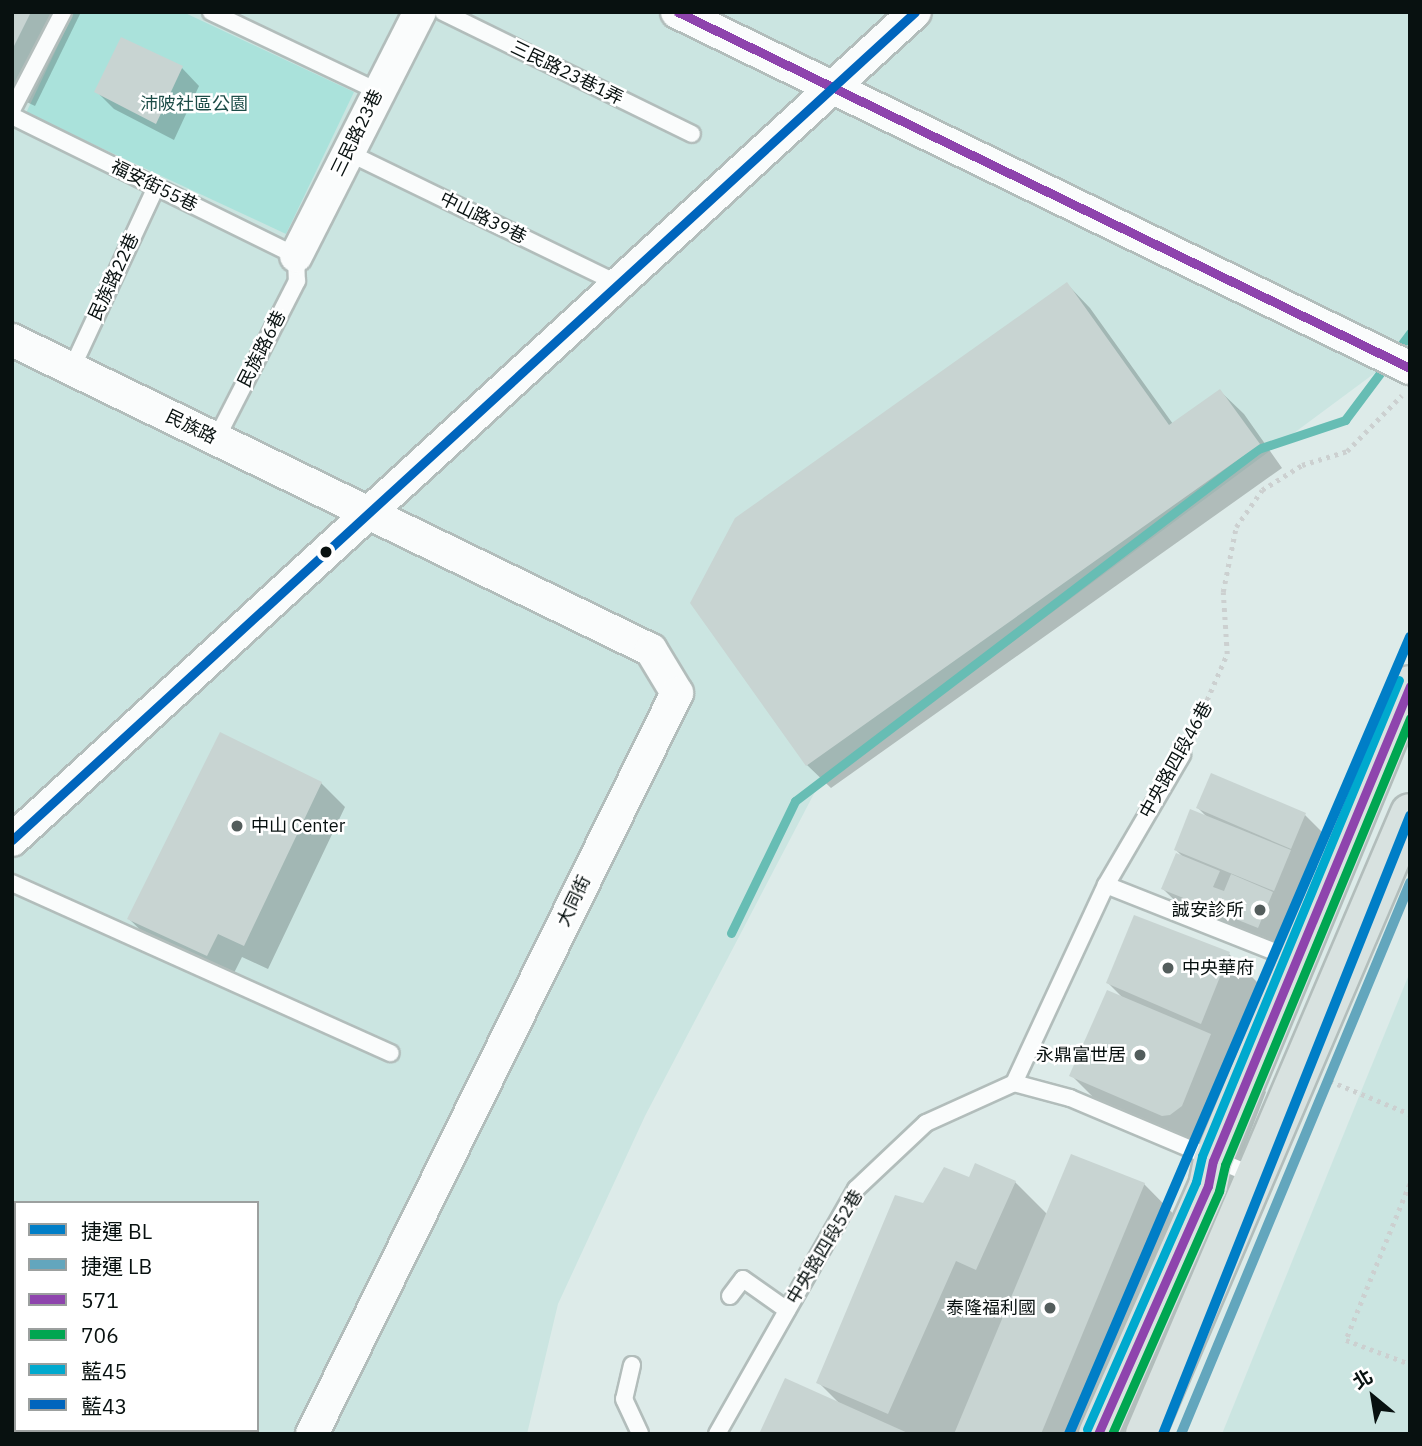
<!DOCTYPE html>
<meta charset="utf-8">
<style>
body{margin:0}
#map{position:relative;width:1422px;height:1446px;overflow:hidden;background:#ddebe9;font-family:"IBM Plex Sans","Noto Sans TC",sans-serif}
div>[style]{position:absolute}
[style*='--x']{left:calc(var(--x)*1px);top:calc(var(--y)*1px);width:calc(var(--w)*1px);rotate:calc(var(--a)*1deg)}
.built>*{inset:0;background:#cbe5e1}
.green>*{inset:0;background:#aae2db}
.shadow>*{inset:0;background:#0003}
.stream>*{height:9px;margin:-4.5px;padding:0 4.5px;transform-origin:4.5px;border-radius:4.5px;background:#67bdb4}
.building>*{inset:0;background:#c8d4d2}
.path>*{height:4.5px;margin-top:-2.25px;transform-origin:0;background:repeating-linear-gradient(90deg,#ccd0d0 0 3.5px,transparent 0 8.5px)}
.roads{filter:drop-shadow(2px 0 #b2bdbb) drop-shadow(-2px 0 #b2bdbb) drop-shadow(0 2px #b2bdbb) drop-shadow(0 -2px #b2bdbb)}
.service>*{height:16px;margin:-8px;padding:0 8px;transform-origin:8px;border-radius:8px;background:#fafcfc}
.minor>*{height:32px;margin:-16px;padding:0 16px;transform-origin:16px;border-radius:16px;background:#fafcfc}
.primary>*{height:38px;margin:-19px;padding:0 19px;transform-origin:19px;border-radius:19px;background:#d8e2e0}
.bus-1>*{height:9px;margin:-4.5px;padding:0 4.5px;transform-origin:4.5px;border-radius:4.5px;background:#8e44ad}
.bus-2>*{height:9px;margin:-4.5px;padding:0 4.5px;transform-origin:4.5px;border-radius:4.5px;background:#00a651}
.bus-3>*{height:9px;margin:-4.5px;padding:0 4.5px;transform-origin:4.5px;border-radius:4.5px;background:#00a9ce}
.bus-4>*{height:9px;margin:-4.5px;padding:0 4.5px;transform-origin:4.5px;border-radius:4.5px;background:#0065bd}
.metro-1>*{height:10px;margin:-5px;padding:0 5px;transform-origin:5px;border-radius:5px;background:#007ec7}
.metro-2>*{height:10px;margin:-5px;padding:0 5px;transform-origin:5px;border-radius:5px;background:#63a6bd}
.dots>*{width:19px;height:19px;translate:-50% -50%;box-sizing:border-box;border:4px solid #fff;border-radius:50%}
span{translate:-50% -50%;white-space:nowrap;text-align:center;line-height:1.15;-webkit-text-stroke:5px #fff;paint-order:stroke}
.street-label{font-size:18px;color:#081110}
.park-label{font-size:18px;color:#1d4d48}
.poi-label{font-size:18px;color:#081110}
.left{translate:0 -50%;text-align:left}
.right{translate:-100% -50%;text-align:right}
.frame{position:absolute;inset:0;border:14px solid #081110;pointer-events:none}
.legend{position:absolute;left:14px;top:1201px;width:245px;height:231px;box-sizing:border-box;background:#fff;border:2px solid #9ca09f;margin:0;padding:9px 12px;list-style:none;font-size:21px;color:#081110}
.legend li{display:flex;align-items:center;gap:14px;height:35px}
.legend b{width:35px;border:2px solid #9ca09f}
.north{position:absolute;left:1338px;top:1362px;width:70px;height:70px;-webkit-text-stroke:5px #fff;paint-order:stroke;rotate:330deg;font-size:19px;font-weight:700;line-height:28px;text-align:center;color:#081110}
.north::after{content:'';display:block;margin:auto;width:24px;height:32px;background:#081110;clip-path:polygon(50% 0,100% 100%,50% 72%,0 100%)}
</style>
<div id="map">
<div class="built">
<div style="clip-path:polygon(evenodd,12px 12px,1410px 12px,1410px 347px,818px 786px,645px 1116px,558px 1304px,527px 1434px,12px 1434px,12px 12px,16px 1203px,257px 1203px,257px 1430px,16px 1430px,16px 1203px)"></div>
<div style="clip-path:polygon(1410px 972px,1410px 1434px,1222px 1434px,1360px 1094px)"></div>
</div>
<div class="green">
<div style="clip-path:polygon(74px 12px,183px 12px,354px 92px,286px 234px,26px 113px)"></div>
</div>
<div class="shadow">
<div style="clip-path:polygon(12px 12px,81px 12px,35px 106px,12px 95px)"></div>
<div style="clip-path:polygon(182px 68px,199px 86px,174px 140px,114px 109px,96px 91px)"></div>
<div style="clip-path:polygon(1067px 284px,1090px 308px,1173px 424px,1220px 391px,1244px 414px,1282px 468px,831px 788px,807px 765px)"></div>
<div style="clip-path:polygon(1212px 775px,1305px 815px,1339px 849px,1305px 973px,1210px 935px,1163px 889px,1185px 859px,1176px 850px,1208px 818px,1198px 808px)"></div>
<div style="clip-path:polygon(321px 783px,345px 807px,268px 969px,242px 957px,231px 979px,153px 942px,129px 919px)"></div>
<div style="clip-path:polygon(1229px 954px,1286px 1011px,1251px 1076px,1266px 1092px,1239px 1162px,1220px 1171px,1128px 1132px,1071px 1075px,1124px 999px,1108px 983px)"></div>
<div style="clip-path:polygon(969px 1180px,1015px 1182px,1048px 1215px,1144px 1184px,1208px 1249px,1132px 1434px,761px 1434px,840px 1404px,818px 1382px,924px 1205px)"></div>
</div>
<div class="stream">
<div style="--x:731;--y:933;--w:147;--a:-64.1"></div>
<div style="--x:795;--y:801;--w:582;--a:-37.24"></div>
<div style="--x:1258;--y:449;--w:92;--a:-18.4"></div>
<div style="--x:1345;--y:420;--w:109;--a:-53.2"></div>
</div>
<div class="building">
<div style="clip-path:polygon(12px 12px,31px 12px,12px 50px)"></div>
<div style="clip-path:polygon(121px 37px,183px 66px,156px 124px,94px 92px)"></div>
<div style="clip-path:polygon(1067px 282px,1169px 425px,1220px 389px,1260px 444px,806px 766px,690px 603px,735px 518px)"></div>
<div style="clip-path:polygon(220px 732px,322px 782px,244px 946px,218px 934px,207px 956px,127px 919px)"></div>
<div style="clip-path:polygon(1211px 773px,1306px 813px,1291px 849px,1196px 808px)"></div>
<div style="clip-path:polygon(1190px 809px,1291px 850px,1274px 891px,1174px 850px)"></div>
<div style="clip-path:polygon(1176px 853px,1220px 871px,1213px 887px,1224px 891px,1231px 874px,1273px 892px,1258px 928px,1161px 889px)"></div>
<div style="clip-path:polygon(1134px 915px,1230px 952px,1201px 1024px,1106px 983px)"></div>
<div style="clip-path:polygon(1107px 990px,1211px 1034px,1182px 1106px,1170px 1115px,1162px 1116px,1069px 1076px)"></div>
<div style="clip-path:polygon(1071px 1154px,1145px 1183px,1041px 1434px,954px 1434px)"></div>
<div style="clip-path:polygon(975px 1163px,1016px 1181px,976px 1270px,956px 1261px,888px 1414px,816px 1383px,895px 1195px,923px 1203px,944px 1167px,969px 1177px)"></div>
<div style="clip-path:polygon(785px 1378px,910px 1434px,759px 1434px)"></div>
</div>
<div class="path">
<div style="--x:1190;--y:739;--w:93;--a:-66.5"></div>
<div style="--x:1227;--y:654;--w:62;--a:-93.7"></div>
<div style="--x:1223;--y:592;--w:66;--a:-78.7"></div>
<div style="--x:1236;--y:527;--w:45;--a:-54.9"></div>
<div style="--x:1262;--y:490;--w:47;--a:-32"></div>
<div style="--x:1302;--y:465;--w:47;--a:-17.3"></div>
<div style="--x:1347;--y:451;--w:78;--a:-45.5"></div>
<div style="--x:1330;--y:1081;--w:87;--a:22.4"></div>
<div style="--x:1410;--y:1184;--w:169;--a:112.3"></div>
<div style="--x:1346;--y:1340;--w:68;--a:20.6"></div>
</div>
<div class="roads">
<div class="service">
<div style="--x:211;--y:12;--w:184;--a:25.4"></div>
<div style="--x:443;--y:12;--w:277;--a:26.1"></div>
<div style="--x:12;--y:110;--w:110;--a:-62.5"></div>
<div style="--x:12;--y:116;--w:317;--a:26.2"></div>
<div style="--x:296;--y:256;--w:25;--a:88"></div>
<div style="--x:297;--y:281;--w:178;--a:117.1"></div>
<div style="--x:347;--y:152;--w:302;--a:25.9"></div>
<div style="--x:72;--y:368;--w:200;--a:-65.1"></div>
<div style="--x:12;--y:883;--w:415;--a:24.2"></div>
<div style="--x:1106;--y:885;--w:180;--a:21.6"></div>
<div style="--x:1273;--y:951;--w:27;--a:10"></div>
<div style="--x:1014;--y:1083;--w:218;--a:-65.1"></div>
<div style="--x:1106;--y:885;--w:151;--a:-59.7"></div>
<div style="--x:730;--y:1296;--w:21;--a:-53"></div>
<div style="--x:743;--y:1279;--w:54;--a:35.2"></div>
<div style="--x:632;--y:1365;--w:35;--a:103"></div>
<div style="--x:624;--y:1399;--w:38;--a:65"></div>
<div style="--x:717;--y:1434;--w:282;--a:-60.4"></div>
<div style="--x:856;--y:1189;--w:96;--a:-43.3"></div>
<div style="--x:926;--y:1123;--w:97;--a:-24.4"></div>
<div style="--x:1014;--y:1083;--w:58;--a:15"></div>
<div style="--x:1070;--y:1098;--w:201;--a:22.9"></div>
</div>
<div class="minor">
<div style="--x:677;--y:12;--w:815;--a:25.9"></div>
<div style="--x:296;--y:256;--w:274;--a:-63.1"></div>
<div style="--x:12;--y:340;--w:710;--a:25.88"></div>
<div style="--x:651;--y:650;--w:50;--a:58.8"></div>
<div style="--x:677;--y:693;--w:826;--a:116.22"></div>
<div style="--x:12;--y:840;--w:1225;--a:-42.52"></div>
</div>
<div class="primary">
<div style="--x:1098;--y:1434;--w:271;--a:-66.1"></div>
<div style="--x:1208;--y:1186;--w:25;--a:-79"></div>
<div style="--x:1213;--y:1161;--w:515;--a:-67.52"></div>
<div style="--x:1145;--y:1434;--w:675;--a:-66.89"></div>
</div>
</div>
<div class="bus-1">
<div style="--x:678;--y:12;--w:814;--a:25.94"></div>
<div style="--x:1098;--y:1434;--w:271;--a:-66.1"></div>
<div style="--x:1208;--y:1186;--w:25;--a:-79"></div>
<div style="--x:1213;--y:1161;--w:514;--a:-67.47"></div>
</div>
<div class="bus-2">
<div style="--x:1112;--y:1434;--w:266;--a:-66.2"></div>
<div style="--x:1219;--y:1191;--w:27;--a:-77"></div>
<div style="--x:1225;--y:1165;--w:484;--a:-67.5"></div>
</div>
<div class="bus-3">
<div style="--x:1087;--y:1429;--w:270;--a:-66.2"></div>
<div style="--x:1196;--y:1182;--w:27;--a:-77"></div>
<div style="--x:1202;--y:1156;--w:515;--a:-67.52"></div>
</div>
<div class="bus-4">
<div style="--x:12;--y:840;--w:1225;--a:-42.52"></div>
</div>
<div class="metro-1">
<div style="--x:1069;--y:1434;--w:867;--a:-66.84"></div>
<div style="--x:1163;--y:1434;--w:666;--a:-68.21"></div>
</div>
<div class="metro-2">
<div style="--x:1181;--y:1434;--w:597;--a:-67.43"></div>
</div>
<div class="dots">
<div style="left:326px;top:552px;background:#081110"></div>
<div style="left:237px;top:826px;background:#535d5c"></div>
<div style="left:1260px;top:910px;background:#535d5c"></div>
<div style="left:1168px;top:968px;background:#535d5c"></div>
<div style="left:1140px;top:1055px;background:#535d5c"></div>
<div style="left:1050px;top:1308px;background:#535d5c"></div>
</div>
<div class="street-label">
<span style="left:567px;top:73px;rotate:26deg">三民路23巷1弄</span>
<span style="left:357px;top:133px;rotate:-64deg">三民路23巷</span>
<span style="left:154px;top:186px;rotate:26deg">福安街55巷</span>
<span style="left:483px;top:218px;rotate:26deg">中山路39巷</span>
<span style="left:114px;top:277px;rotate:-65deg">民族路22巷</span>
<span style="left:262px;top:349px;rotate:-63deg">民族路6巷</span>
<span style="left:191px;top:427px;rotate:26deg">民族路</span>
<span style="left:1176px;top:760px;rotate:-61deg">中央路四段46巷</span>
<span style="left:574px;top:901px;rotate:-64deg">大同街</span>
<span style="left:825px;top:1247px;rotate:-59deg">中央路四段52巷</span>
</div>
<div class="park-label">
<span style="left:194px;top:104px">沛陂社區公園</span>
</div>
<div class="poi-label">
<span class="left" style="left:251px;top:826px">中山 Center</span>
<span class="right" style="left:1244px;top:910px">誠安診所</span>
<span class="left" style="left:1182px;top:968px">中央華府</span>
<span class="right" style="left:1126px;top:1055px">永鼎富世居</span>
<span class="right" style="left:1036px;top:1308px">泰隆福利國</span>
</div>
<div class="frame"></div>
<ul class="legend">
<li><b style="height:9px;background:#007ec7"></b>捷運 BL</li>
<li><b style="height:9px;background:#63a6bd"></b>捷運 LB</li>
<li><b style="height:9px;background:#8e44ad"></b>571</li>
<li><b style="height:9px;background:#00a651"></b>706</li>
<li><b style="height:9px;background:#00a9ce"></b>藍45</li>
<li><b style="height:9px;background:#0065bd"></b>藍43</li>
</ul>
<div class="north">北</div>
</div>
